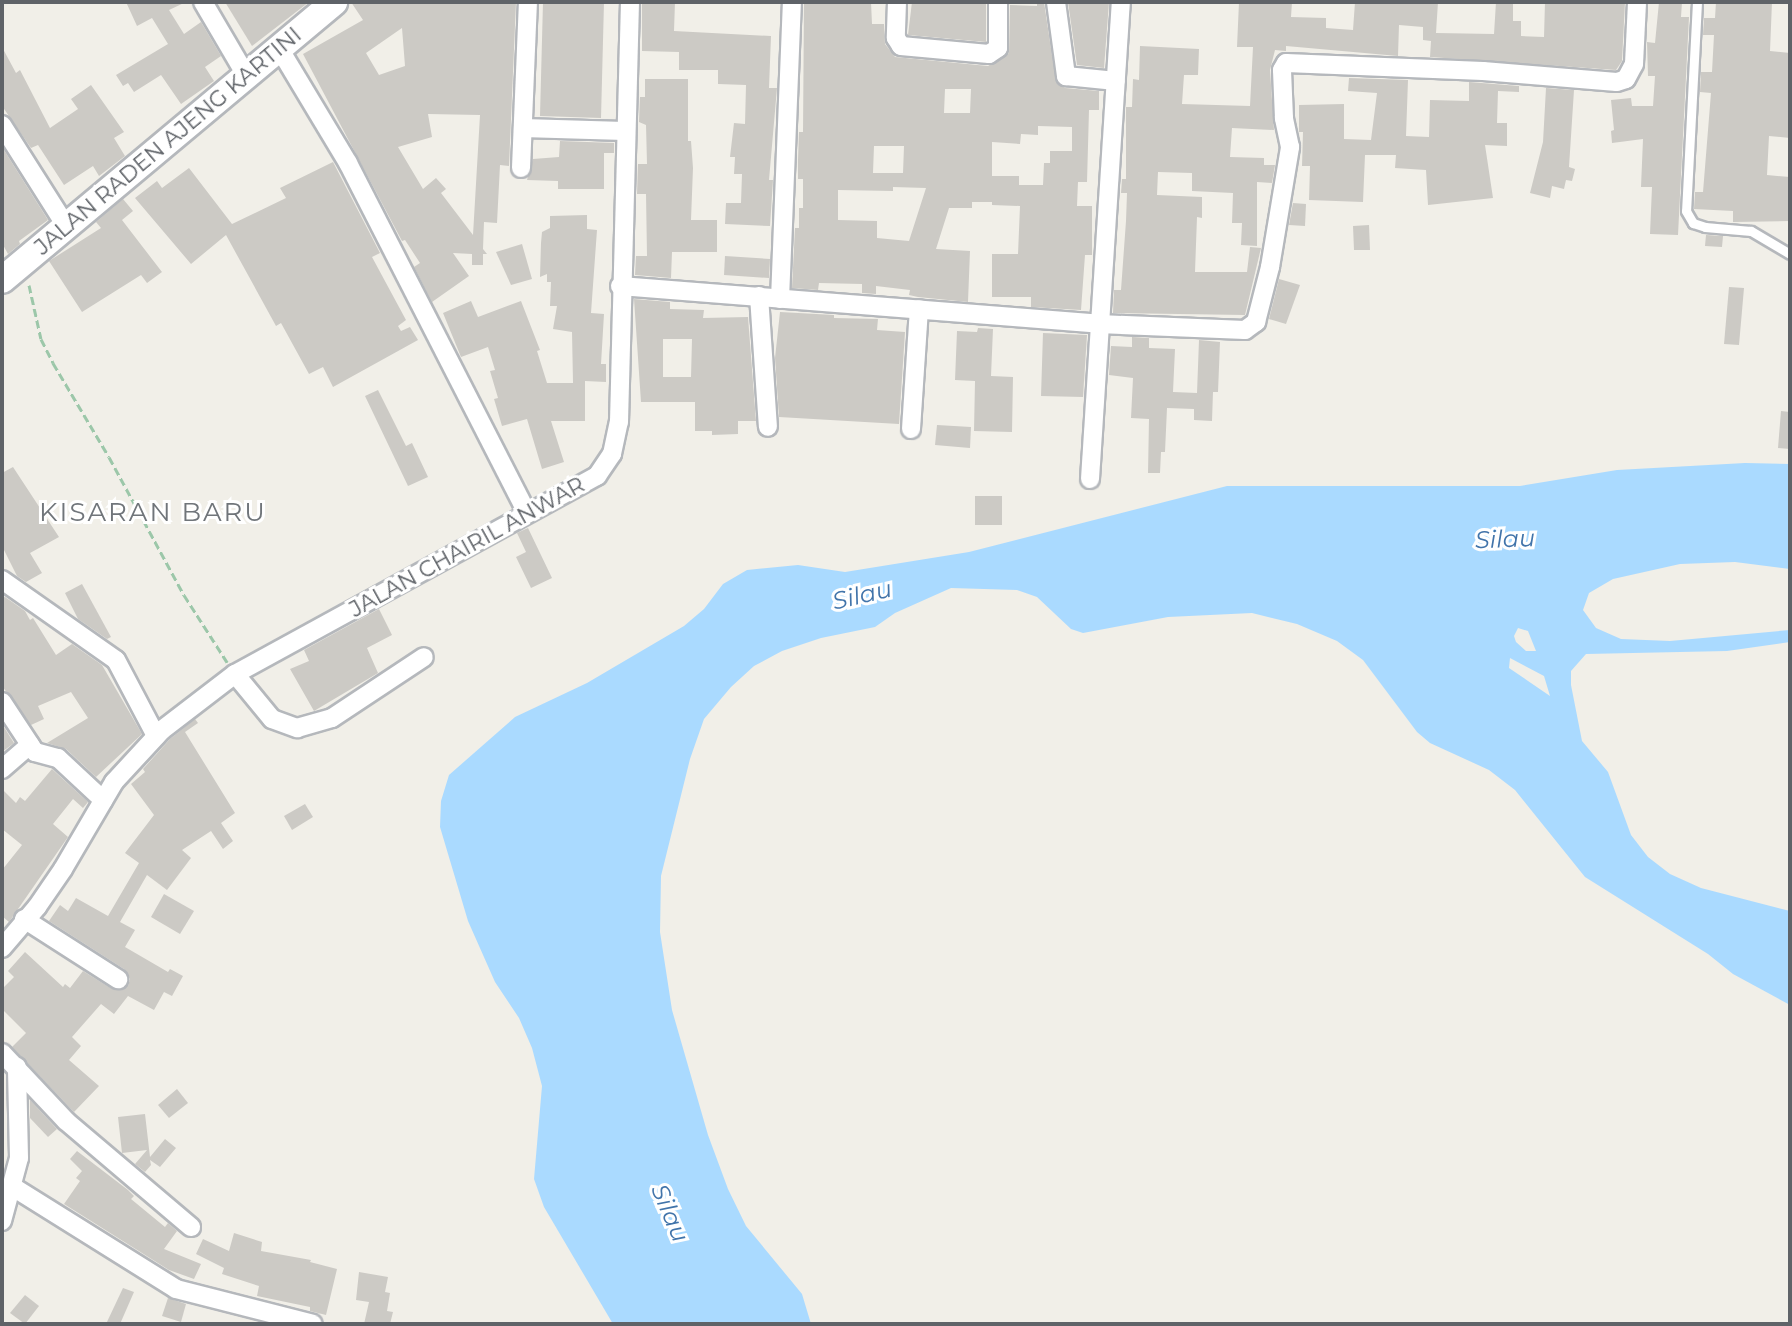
<!DOCTYPE html>
<style>
body{margin:0}
#map{position:relative;width:1792px;height:1326px;overflow:hidden;background:#f1efe8;font-family:Montserrat,sans-serif}
div>[style]{position:absolute}
[style*='--x']{left:calc(var(--x)*1px);top:calc(var(--y)*1px);width:calc(var(--w)*1px);rotate:calc(var(--a)*1deg)}
.water>*{inset:0;background:#aadaff}
.building>*{inset:0;background:#cccac5}
.path>*{height:3px;margin-top:-1.5px;transform-origin:0;background:repeating-linear-gradient(90deg,#9cc7a9 0 8px,transparent 0 12px)}
.roads{filter:drop-shadow(2px 0 #b5b8bc) drop-shadow(-2px 0 #b5b8bc) drop-shadow(0 2px #b5b8bc) drop-shadow(0 -2px #b5b8bc)}
.lane>*{height:9px;margin:-4.5px;padding:0 4.5px;transform-origin:4.5px;border-radius:4.5px;background:#fff}
.street>*{height:18px;margin:-9px;padding:0 9px;transform-origin:9px;border-radius:9px;background:#fff}
.secondary>*{height:26px;margin:-13px;padding:0 13px;transform-origin:13px;border-radius:13px;background:#fff}
span{translate:-50% -50%;white-space:nowrap;text-align:center;line-height:1.15;-webkit-text-stroke:6px #fff;paint-order:stroke}
.street-label{font-size:22px;color:#5f6368}
.water-label{font-size:24px;color:#4174aa;font-style:italic}
.quarter-label{font-size:26px;color:#70757a;letter-spacing:2px}
.frame{position:absolute;inset:0;border:4px solid #5f6368;pointer-events:none}
</style>
<div id="map">
<div class="water">
<div style="clip-path:polygon(evenodd,1745px 463px,1790px 464px,1790px 569px,1735px 562px,1680px 564px,1613px 579px,1589px 593px,1583px 610px,1596px 628px,1621px 639px,1670px 641px,1790px 630px,1790px 642px,1727px 651px,1586px 654px,1571px 671px,1571px 685px,1582px 741px,1608px 772px,1631px 835px,1648px 857px,1670px 874px,1701px 888px,1790px 911px,1790px 1005px,1733px 974px,1708px 954px,1585px 877px,1515px 790px,1489px 770px,1430px 743px,1417px 732px,1363px 660px,1337px 641px,1297px 624px,1252px 613px,1168px 617px,1083px 633px,1071px 629px,1037px 597px,1017px 590px,951px 588px,895px 613px,875px 627px,821px 638px,782px 651px,754px 666px,731px 687px,704px 719px,690px 759px,661px 876px,660px 932px,672px 1010px,708px 1135px,728px 1189px,746px 1226px,802px 1294px,811px 1324px,613px 1324px,544px 1207px,534px 1179px,542px 1086px,532px 1048px,519px 1018px,495px 982px,468px 921px,440px 827px,441px 801px,449px 775px,515px 717px,587px 683px,684px 626px,704px 609px,723px 584px,747px 570px,798px 565px,845px 572px,969px 552px,1227px 486px,1520px 486px,1617px 470px,1745px 463px,1518px 628px,1528px 631px,1536px 651px,1526px 651px,1516px 642px,1514px 636px,1518px 628px,1745px 463px,1510px 658px,1544px 676px,1550px 696px,1509px 668px,1510px 658px)"></div>
</div>
<div class="building">
<div style="clip-path:polygon(126px 2px,186px 2px,169px 10px,184px 34px,201px 22px,221px 56px,205px 67px,214px 81px,181px 104px,161px 75px,134px 92px,128px 83px,123px 86px,116px 75px,168px 44px,152px 18px,137px 26px)"></div>
<div style="clip-path:polygon(225px 2px,309px 2px,252px 46px)"></div>
<div style="clip-path:polygon(evenodd,351px 2px,516px 2px,509px 166px,500px 165px,497px 223px,484px 222px,483px 249px,487px 254px,483px 254px,483px 265px,472px 265px,472px 254px,453px 253px,469px 276px,432px 302px,414px 267px,420px 263px,405px 240px,402px 241px,303px 54px,363px 20px,351px 2px,402px 28px,405px 66px,379px 75px,366px 53px,402px 28px,351px 2px,428px 114px,480px 115px,473px 235px,441px 193px,446px 189px,436px 178px,423px 189px,398px 147px,432px 137px,428px 114px)"></div>
<div style="clip-path:polygon(543px 2px,604px 2px,601px 118px,540px 116px)"></div>
<div style="clip-path:polygon(642px 2px,675px 2px,674px 31px,771px 36px,769px 88px,777px 88px,769px 180px,773px 180px,770px 226px,725px 224px,726px 203px,741px 203px,742px 174px,734px 174px,735px 157px,730px 157px,734px 123px,745px 124px,746px 85px,718px 84px,718px 70px,679px 70px,679px 52px,642px 51px)"></div>
<div style="clip-path:polygon(evenodd,804px 2px,871px 2px,872px 24px,884px 24px,885px 44px,895px 57px,988px 66px,1009px 53px,1010px 5px,1037px 6px,1037px 2px,1044px 2px,1056px 82px,1065px 88px,1099px 91px,1099px 110px,1089px 110px,1087px 182px,1078px 182px,1077px 206px,1092px 206px,1092px 255px,1085px 255px,1081px 310px,1031px 307px,1031px 297px,992px 297px,992px 254px,1018px 254px,1020px 206px,992px 205px,992px 202px,972px 202px,972px 208px,949px 208px,936px 249px,970px 251px,968px 302px,918px 297px,909px 295px,910px 290px,876px 286px,876px 294px,862px 293px,862px 284px,819px 283px,818px 290px,792px 288px,795px 228px,799px 228px,799px 208px,803px 208px,803px 179px,798px 179px,798px 160px,799px 132px,803px 132px,804px 2px,945px 89px,971px 89px,970px 113px,944px 113px,945px 89px,804px 2px,1038px 126px,1072px 127px,1072px 151px,1050px 151px,1050px 163px,1044px 163px,1043px 185px,1019px 185px,1019px 176px,992px 176px,992px 142px,1020px 144px,1021px 134px,1038px 135px,1038px 126px,804px 2px,874px 146px,904px 146px,903px 173px,873px 173px,874px 146px,804px 2px,893px 187px,926px 188px,909px 241px,877px 238px,877px 221px,838px 220px,838px 190px,893px 191px,893px 187px)"></div>
<div style="clip-path:polygon(912px 2px,986px 3px,986px 42px,908px 35px)"></div>
<div style="clip-path:polygon(1068px 2px,1109px 2px,1104px 68px,1077px 65px)"></div>
<div style="clip-path:polygon(1239px 2px,1292px 2px,1291px 17px,1326px 18px,1326px 28px,1353px 30px,1355px 2px,1438px 2px,1436px 33px,1494px 34px,1496px 2px,1513px 2px,1513px 21px,1521px 21px,1521px 36px,1544px 37px,1545px 2px,1625px 2px,1622px 61px,1616px 70px,1430px 57px,1431px 41px,1423px 40px,1423px 27px,1399px 25px,1398px 56px,1286px 46px,1286px 51px,1275px 50px,1270px 70px,1274px 130px,1232px 128px,1230px 157px,1264px 158px,1264px 165px,1275px 165px,1272px 183px,1257px 182px,1257px 246px,1241px 245px,1242px 223px,1232px 223px,1233px 193px,1192px 191px,1192px 173px,1158px 172px,1157px 195px,1202px 197px,1202px 218px,1197px 217px,1195px 272px,1247px 272px,1250px 247px,1261px 248px,1245px 315px,1113px 313px,1114px 290px,1121px 290px,1126px 221px,1127px 193px,1121px 193px,1122px 179px,1126px 179px,1126px 107px,1132px 107px,1133px 79px,1139px 80px,1140px 46px,1199px 49px,1198px 75px,1184px 75px,1182px 104px,1250px 106px,1253px 47px,1237px 47px)"></div>
<div style="clip-path:polygon(1659px 2px,1682px 2px,1681px 17px,1689px 17px,1678px 235px,1650px 234px,1652px 187px,1641px 187px,1643px 139px,1612px 143px,1611px 131px,1614px 130px,1611px 100px,1631px 98px,1632px 106px,1653px 106px,1655px 76px,1648px 76px,1647px 42px,1655px 43px)"></div>
<div style="clip-path:polygon(1716px 2px,1772px 2px,1770px 51px,1790px 53px,1790px 138px,1769px 136px,1767px 175px,1790px 177px,1790px 221px,1733px 222px,1733px 211px,1694px 209px,1695px 192px,1703px 192px,1711px 93px,1700px 92px,1701px 72px,1712px 72px,1714px 35px,1703px 35px,1704px 18px,1715px 18px)"></div>
<div style="clip-path:polygon(2px 47px,16px 73px,20px 70px,50px 128px,78px 109px,71px 99px,91px 85px,124px 132px,114px 138px,125px 156px,99px 176px,93px 166px,64px 185px,38px 145px,31px 148px,2px 106px)"></div>
<div style="clip-path:polygon(1349px 78px,1408px 80px,1406px 136px,1429px 137px,1430px 100px,1469px 101px,1469px 82px,1519px 86px,1519px 92px,1498px 91px,1497px 123px,1507px 123px,1507px 146px,1485px 145px,1493px 198px,1428px 205px,1426px 170px,1395px 168px,1396px 155px,1365px 155px,1363px 202px,1309px 200px,1310px 166px,1302px 166px,1303px 132px,1299px 132px,1299px 105px,1344px 104px,1344px 139px,1371px 140px,1377px 93px,1348px 91px)"></div>
<div style="clip-path:polygon(645px 79px,688px 79px,688px 141px,691px 141px,693px 168px,691px 220px,717px 220px,717px 252px,672px 252px,671px 278px,635px 275px,636px 256px,647px 256px,646px 194px,637px 194px,638px 164px,647px 164px,646px 125px,639px 122px,640px 97px,645px 97px)"></div>
<div style="clip-path:polygon(1546px 88px,1574px 90px,1569px 167px,1575px 169px,1572px 181px,1566px 180px,1564px 189px,1552px 186px,1550px 198px,1530px 193px,1543px 142px)"></div>
<div style="clip-path:polygon(560px 141px,614px 143px,614px 153px,604px 153px,604px 189px,558px 189px,558px 181px,527px 180px,533px 159px,559px 157px)"></div>
<div style="clip-path:polygon(2px 147px,48px 220px,19px 241px,20px 244px,8px 254px,2px 243px)"></div>
<div style="clip-path:polygon(333px 162px,380px 253px,372px 257px,406px 320px,398px 326px,401px 331px,410px 327px,418px 340px,333px 387px,323px 367px,309px 374px,281px 323px,276px 326px,226px 235px,191px 264px,135px 198px,157px 181px,162px 188px,189px 168px,232px 224px,286px 198px,280px 188px)"></div>
<div style="clip-path:polygon(123px 199px,133px 211px,122px 220px,162px 272px,147px 283px,141px 275px,82px 312px,49px 261px,101px 228px,96px 222px)"></div>
<div style="clip-path:polygon(1293px 203px,1306px 204px,1305px 226px,1289px 225px)"></div>
<div style="clip-path:polygon(587px 215px,587px 229px,597px 230px,591px 313px,604px 314px,601px 364px,606px 364px,606px 382px,585px 381px,585px 421px,551px 421px,564px 462px,542px 469px,527px 419px,502px 426px,494px 399px,498px 398px,490px 371px,495px 370px,488px 347px,461px 357px,443px 313px,471px 301px,478px 317px,521px 301px,540px 350px,537px 351px,547px 383px,573px 383px,572px 332px,553px 329px,557px 306px,550px 306px,551px 282px,547px 282px,547px 274px,540px 277px,541px 243px,542px 232px,550px 228px,550px 216px)"></div>
<div style="clip-path:polygon(1369px 225px,1370px 250px,1354px 250px,1353px 226px)"></div>
<div style="clip-path:polygon(1706px 235px,1723px 236px,1722px 247px,1705px 246px)"></div>
<div style="clip-path:polygon(522px 244px,532px 279px,511px 285px,496px 252px)"></div>
<div style="clip-path:polygon(725px 256px,770px 259px,769px 278px,724px 275px)"></div>
<div style="clip-path:polygon(1279px 279px,1300px 285px,1286px 324px,1269px 319px)"></div>
<div style="clip-path:polygon(1729px 287px,1744px 288px,1739px 345px,1724px 344px)"></div>
<div style="clip-path:polygon(evenodd,634px 299px,670px 302px,670px 309px,704px 310px,703px 318px,748px 317px,756px 421px,738px 421px,738px 434px,712px 435px,712px 431px,695px 431px,695px 402px,641px 402px,634px 299px,663px 339px,692px 339px,691px 377px,663px 377px,663px 339px)"></div>
<div style="clip-path:polygon(780px 312px,834px 315px,834px 318px,878px 319px,877px 330px,905px 332px,899px 424px,779px 417px,775px 358px)"></div>
<div style="clip-path:polygon(978px 328px,993px 329px,991px 376px,1013px 377px,1012px 432px,974px 431px,975px 381px,955px 380px,957px 331px,977px 332px)"></div>
<div style="clip-path:polygon(1043px 333px,1087px 335px,1083px 397px,1041px 396px)"></div>
<div style="clip-path:polygon(1132px 337px,1149px 338px,1149px 348px,1175px 349px,1173px 392px,1197px 393px,1199px 340px,1220px 342px,1218px 392px,1213px 392px,1212px 421px,1194px 420px,1194px 409px,1167px 408px,1165px 452px,1161px 452px,1160px 473px,1148px 473px,1149px 419px,1131px 418px,1133px 378px,1109px 375px,1111px 346px,1132px 347px)"></div>
<div style="clip-path:polygon(378px 390px,406px 446px,412px 443px,428px 477px,408px 486px,365px 396px)"></div>
<div style="clip-path:polygon(1781px 411px,1790px 412px,1790px 449px,1778px 448px)"></div>
<div style="clip-path:polygon(937px 425px,971px 427px,970px 448px,935px 445px)"></div>
<div style="clip-path:polygon(13px 467px,59px 537px,30px 553px,42px 573px,26px 582px,17px 576px,2px 546px,2px 473px)"></div>
<div style="clip-path:polygon(975px 496px,1002px 496px,1002px 525px,975px 525px)"></div>
<div style="clip-path:polygon(528px 528px,552px 578px,531px 588px,516px 557px,526px 552px,517px 533px)"></div>
<div style="clip-path:polygon(82px 584px,111px 637px,107px 639px,78px 619px,65px 593px)"></div>
<div style="clip-path:polygon(5px 597px,25px 611px,30px 620px,33px 618px,56px 655px,72px 644px,102px 665px,142px 734px,96px 777px,66px 749px,47px 743px,88px 718px,71px 692px,38px 706px,44px 719px,31px 725px,2px 686px,2px 598px)"></div>
<div style="clip-path:polygon(379px 609px,392px 635px,367px 648px,378px 673px,314px 711px,290px 669px,309px 661px,304px 650px)"></div>
<div style="clip-path:polygon(195px 719px,198px 723px,185px 732px,235px 813px,221px 823px,233px 841px,223px 849px,211px 831px,182px 850px,191px 858px,167px 890px,147px 875px,120px 922px,135px 930px,125px 947px,168px 972px,170px 969px,183px 976px,172px 996px,164px 992px,154px 1010px,128px 996px,114px 1014px,101px 1004px,72px 1037px,81px 1046px,69px 1060px,99px 1086px,74px 1112px,12px 1047px,26px 1033px,2px 1009px,2px 989px,14px 977px,8px 971px,25px 952px,63px 987px,65px 984px,70px 988px,83px 971px,112px 989px,128px 986px,130px 979px,124px 969px,49px 921px,60px 905px,68px 911px,76px 898px,108px 916px,139px 863px,125px 853px,154px 815px,131px 784px,145px 772px,143px 769px,170px 739px)"></div>
<div style="clip-path:polygon(2px 724px,14px 743px,2px 752px)"></div>
<div style="clip-path:polygon(52px 769px,88px 802px,83px 808px,73px 799px,53px 824px,68px 837px,9px 922px,2px 916px,2px 870px,22px 845px,2px 829px,2px 789px,16px 803px,20px 797px,25px 801px)"></div>
<div style="clip-path:polygon(305px 804px,313px 817px,292px 830px,284px 816px)"></div>
<div style="clip-path:polygon(164px 894px,194px 911px,180px 934px,151px 917px)"></div>
<div style="clip-path:polygon(177px 1089px,188px 1103px,169px 1118px,158px 1105px)"></div>
<div style="clip-path:polygon(30px 1100px,57px 1129px,48px 1137px,30px 1118px)"></div>
<div style="clip-path:polygon(145px 1114px,150px 1157px,165px 1139px,176px 1148px,160px 1167px,150px 1160px,151px 1165px,145px 1172px,135px 1164px,147px 1150px,122px 1153px,118px 1117px)"></div>
<div style="clip-path:polygon(77px 1151px,128px 1190px,134px 1196px,131px 1199px,165px 1227px,168px 1223px,177px 1231px,164px 1249px,201px 1264px,194px 1279px,169px 1270px,64px 1204px,80px 1181px,76px 1178px,82px 1171px,70px 1159px)"></div>
<div style="clip-path:polygon(234px 1233px,262px 1242px,261px 1251px,311px 1260px,310px 1262px,337px 1269px,326px 1315px,310px 1311px,310px 1307px,257px 1296px,259px 1286px,222px 1274px,224px 1268px,196px 1254px,203px 1239px,229px 1251px)"></div>
<div style="clip-path:polygon(359px 1272px,388px 1277px,385px 1292px,390px 1293px,387px 1311px,393px 1312px,390px 1324px,364px 1324px,369px 1302px,356px 1300px)"></div>
<div style="clip-path:polygon(123px 1288px,134px 1292px,120px 1324px,106px 1324px)"></div>
<div style="clip-path:polygon(25px 1295px,39px 1306px,25px 1324px,10px 1313px)"></div>
<div style="clip-path:polygon(168px 1298px,186px 1304px,181px 1322px,162px 1316px)"></div>
</div>
<div class="path">
<div style="--x:29;--y:285;--w:55;--a:77.5"></div>
<div style="--x:41;--y:339;--w:27;--a:63"></div>
<div style="--x:53;--y:363;--w:109;--a:59.2"></div>
<div style="--x:109;--y:457;--w:157;--a:61.5"></div>
<div style="--x:184;--y:595;--w:80;--a:57.3"></div>
</div>
<div class="roads">
<div class="lane">
<div style="--x:1697;--y:2;--w:209;--a:93"></div>
<div style="--x:1686;--y:211;--w:14;--a:60"></div>
<div style="--x:1693;--y:223;--w:13;--a:18"></div>
<div style="--x:1705;--y:227;--w:46;--a:5"></div>
<div style="--x:1751;--y:231;--w:45;--a:30.5"></div>
</div>
<div class="street">
<div style="--x:203;--y:2;--w:87;--a:59.6"></div>
<div style="--x:897;--y:2;--w:36;--a:92"></div>
<div style="--x:896;--y:38;--w:9;--a:58"></div>
<div style="--x:901;--y:46;--w:88;--a:5.2"></div>
<div style="--x:989;--y:54;--w:11;--a:-34"></div>
<div style="--x:998;--y:48;--w:46;--a:-90"></div>
<div style="--x:1056;--y:2;--w:75;--a:82.3"></div>
<div style="--x:1066;--y:76;--w:50;--a:5.7"></div>
<div style="--x:279;--y:48;--w:134;--a:59"></div>
<div style="--x:348;--y:163;--w:393;--a:62.9"></div>
<div style="--x:2;--y:125;--w:120;--a:57.6"></div>
<div style="--x:523;--y:128;--w:101;--a:1.7"></div>
<div style="--x:521;--y:168;--w:166;--a:-87.6"></div>
<div style="--x:620;--y:286;--w:481;--a:4.5"></div>
<div style="--x:1099;--y:324;--w:146;--a:2.4"></div>
<div style="--x:1245;--y:330;--w:14;--a:-36"></div>
<div style="--x:1256;--y:322;--w:57;--a:-75.7"></div>
<div style="--x:1270;--y:267;--w:122;--a:-80.5"></div>
<div style="--x:1290;--y:147;--w:30;--a:-102"></div>
<div style="--x:1284;--y:118;--w:48;--a:-92.4"></div>
<div style="--x:1282;--y:70;--w:8;--a:-60"></div>
<div style="--x:1286;--y:63;--w:197;--a:2.3"></div>
<div style="--x:1483;--y:71;--w:134;--a:4.7"></div>
<div style="--x:1617;--y:82;--w:9;--a:-18"></div>
<div style="--x:1626;--y:79;--w:17;--a:-62"></div>
<div style="--x:1634;--y:64;--w:62;--a:-87.2"></div>
<div style="--x:759;--y:296;--w:131;--a:86.1"></div>
<div style="--x:780;--y:299;--w:297;--a:-87.7"></div>
<div style="--x:911;--y:429;--w:120;--a:-86.2"></div>
<div style="--x:1090;--y:479;--w:478;--a:-86.3"></div>
<div style="--x:2;--y:580;--w:139;--a:35.1"></div>
<div style="--x:116;--y:660;--w:86;--a:62.2"></div>
<div style="--x:235;--y:674;--w:58;--a:50.6"></div>
<div style="--x:272;--y:719;--w:27;--a:20"></div>
<div style="--x:297;--y:728;--w:36;--a:-16"></div>
<div style="--x:332;--y:718;--w:110;--a:-33.5"></div>
<div style="--x:2;--y:702;--w:60;--a:56.6"></div>
<div style="--x:35;--y:752;--w:24;--a:15"></div>
<div style="--x:58;--y:758;--w:62;--a:43"></div>
<div style="--x:2;--y:769;--w:37;--a:-41"></div>
<div style="--x:24;--y:919;--w:112;--a:32.6"></div>
<div style="--x:2;--y:948;--w:54;--a:-49.5"></div>
<div style="--x:37;--y:907;--w:46;--a:-55.6"></div>
<div style="--x:63;--y:869;--w:101;--a:-59.6"></div>
<div style="--x:114;--y:782;--w:71;--a:-47.3"></div>
<div style="--x:162;--y:730;--w:92;--a:-37.5"></div>
<div style="--x:235;--y:674;--w:413;--a:-28.7"></div>
<div style="--x:597;--y:476;--w:27;--a:-56"></div>
<div style="--x:612;--y:454;--w:33;--a:-78"></div>
<div style="--x:619;--y:422;--w:420;--a:-88.5"></div>
<div style="--x:2;--y:1053;--w:93;--a:46.7"></div>
<div style="--x:66;--y:1121;--w:164;--a:40.3"></div>
<div style="--x:13;--y:1187;--w:192;--a:32"></div>
<div style="--x:176;--y:1289;--w:141;--a:14.3"></div>
<div style="--x:2;--y:1221;--w:65;--a:-74.9"></div>
<div style="--x:19;--y:1158;--w:91;--a:-91.3"></div>
</div>
<div class="secondary">
<div style="--x:2;--y:280;--w:433;--a:-39.9"></div>
</div>
</div>
<div class="street-label">
<span style="left:168px;top:141px;rotate:-40deg">JALAN RADEN AJENG KARTINI</span>
<span style="left:467px;top:547px;rotate:-29deg">JALAN CHAIRIL ANWAR</span>
</div>
<div class="water-label">
<span style="left:1505px;top:539px;rotate:-2deg">Silau</span>
<span style="left:862px;top:595px;rotate:-13deg">Silau</span>
<span style="left:670px;top:1213px;rotate:67deg">Silau</span>
</div>
<div class="quarter-label">
<span style="left:153px;top:513px">KISARAN BARU</span>
</div>
<div class="frame"></div>
</div>
